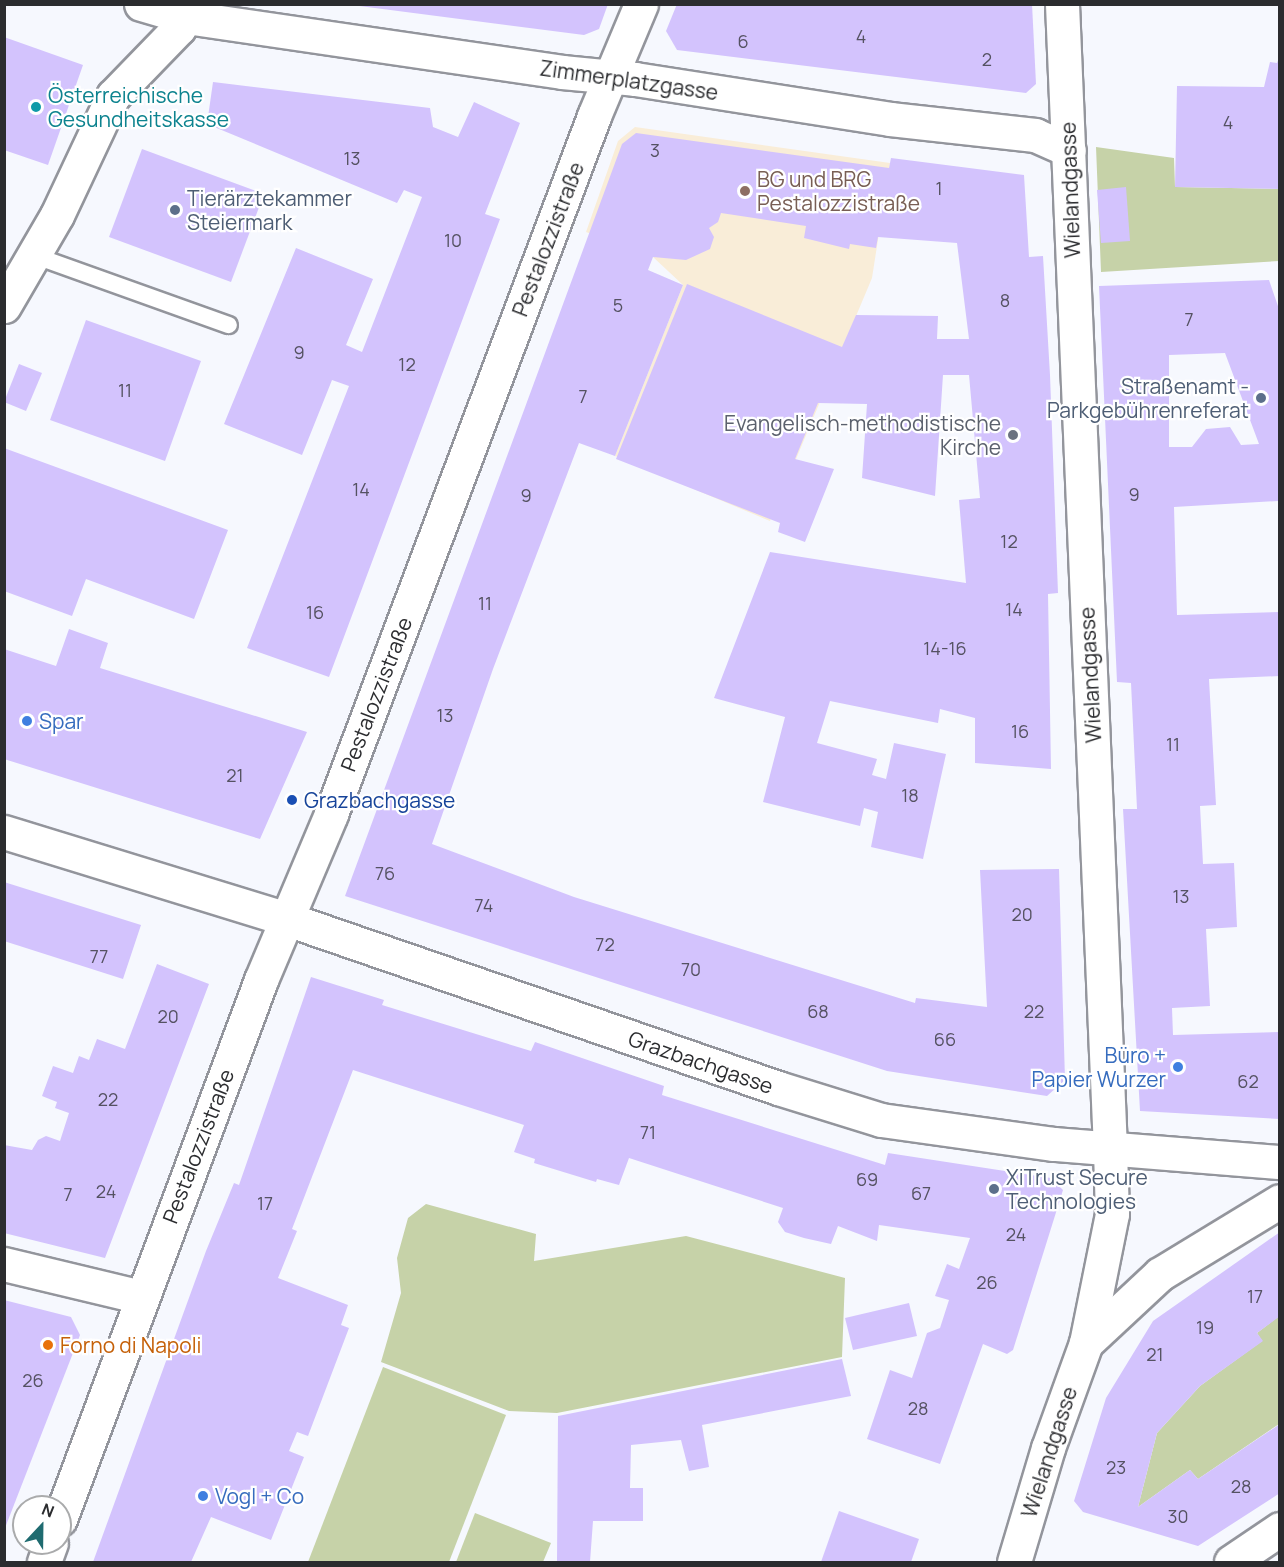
<!DOCTYPE html>
<meta charset="utf-8">
<style>
body{margin:0}
#map{position:relative;width:1284px;height:1567px;overflow:hidden;background:#f6f8fe;font-family:Manrope,sans-serif}
div>[style]{position:absolute}
[style*='--x']{left:calc(var(--x)*1px);top:calc(var(--y)*1px);width:calc(var(--w)*1px);rotate:calc(var(--a)*1deg)}
.education>*{inset:0;background:#f9edd8}
.green>*{inset:0;background:#c6d2a8}
.building>*{inset:0;background:#d3c3fd}
.roads{filter:drop-shadow(2px 0 #93959c) drop-shadow(-2px 0 #93959c) drop-shadow(0 2px #93959c) drop-shadow(0 -2px #93959c)}
.service>*{height:16px;margin:-8px;padding:0 8px;transform-origin:8px;border-radius:8px;background:#fff}
.minor>*{height:33px;margin:-16.5px;padding:0 16.5px;transform-origin:16.5px;border-radius:16.5px;background:#fff}
.secondary>*{height:33px;margin:-16.5px;padding:0 16.5px;transform-origin:16.5px;border-radius:16.5px;background:#fff}
.primary>*{height:33px;margin:-16.5px;padding:0 16.5px;transform-origin:16.5px;border-radius:16.5px;background:#fff}
.dots>*{width:16px;height:16px;translate:-50% -50%;box-sizing:border-box;border:3px solid #fff;border-radius:50%}
span{translate:-50% -50%;white-space:nowrap;text-align:center;line-height:1.15;-webkit-text-stroke:4.5px #fff;paint-order:stroke}
.number-label{font-size:18px;color:#555262}
.number-label span{-webkit-text-stroke-width:0}
.street-label{font-size:21px;color:#2b2c2f}
.culture-label{font-size:21px;color:#0d838f}
.left{translate:0 -50%;text-align:left}
.education-label{font-size:21px;color:#785e54}
.service-label{font-size:21px;color:#4e5e75}
.right{translate:-100% -50%;text-align:right}
.worship-label{font-size:21px;color:#5b616d}
.shop-label{font-size:21px;color:#366cbe}
.transit-label{font-size:21px;color:#164399}
.food-label{font-size:21px;color:#c56008}
.frame{position:absolute;inset:0;border:6px solid #2b2c2f;pointer-events:none}
.north{position:absolute;left:12px;top:1495px;width:60px;height:60px;box-sizing:border-box;background:#fff;border:2px solid #aaabac;border-radius:50%;rotate:22deg;font-size:16px;font-weight:700;line-height:24px;text-align:center;color:#2b2c2f}
.north::after{content:'';display:block;margin:auto;width:21px;height:27px;background:#1f6b70;clip-path:polygon(50% 0,100% 100%,50% 72%,0 100%)}
</style>
<div id="map">
<div class="education">
<div style="clip-path:polygon(635px 127px,890px 163px,872px 278px,770px 521px,615px 456px,683px 285px,653px 257px,586px 232px,618px 141px)"></div>
</div>
<div class="green">
<div style="clip-path:polygon(1096px 147px,1174px 158px,1175px 187px,1279px 189px,1279px 261px,1101px 272px)"></div>
<div style="clip-path:polygon(426px 1204px,536px 1234px,534px 1261px,686px 1236px,845px 1278px,842px 1357px,557px 1413px,509px 1411px,381px 1362px,401px 1293px,397px 1258px,408px 1218px)"></div>
<div style="clip-path:polygon(1279px 1316px,1279px 1424px,1198px 1479px,1190px 1470px,1138px 1507px,1157px 1433px,1200px 1386px,1262px 1341px,1257px 1333px)"></div>
<div style="clip-path:polygon(383px 1367px,506px 1415px,449px 1562px,308px 1562px)"></div>
<div style="clip-path:polygon(475px 1513px,551px 1543px,543px 1562px,456px 1562px)"></div>
</div>
<div class="building">
<div style="clip-path:polygon(344px 4px,608px 4px,599px 29px,584px 35px)"></div>
<div style="clip-path:polygon(677px 4px,1032px 4px,1036px 84px,1026px 93px,677px 50px,666px 31px)"></div>
<div style="clip-path:polygon(4px 37px,83px 65px,48px 165px,4px 150px)"></div>
<div style="clip-path:polygon(1280px 55px,1280px 189px,1175px 187px,1177px 86px,1264px 87px,1270px 62px,1277px 63px)"></div>
<div style="clip-path:polygon(213px 82px,430px 108px,433px 127px,458px 137px,474px 102px,520px 123px,485px 214px,500px 219px,329px 677px,247px 648px,349px 386px,332px 380px,302px 455px,224px 424px,296px 248px,373px 279px,346px 345px,362px 352px,422px 197px,404px 190px,397px 203px,207px 124px)"></div>
<div style="clip-path:polygon(636px 133px,889px 168px,891px 158px,1024px 175px,1029px 257px,1043px 256px,1050px 375px,1058px 593px,1048px 594px,1051px 769px,975px 763px,975px 718px,940px 709px,938px 723px,830px 701px,817px 743px,877px 759px,872px 775px,886px 779px,894px 743px,946px 754px,923px 859px,871px 847px,878px 812px,864px 808px,860px 826px,763px 802px,785px 717px,714px 698px,770px 552px,966px 583px,959px 500px,980px 498px,969px 375px,943px 375px,935px 496px,862px 478px,867px 404px,818px 403px,795px 459px,834px 469px,805px 542px,778px 532px,780px 523px,616px 459px,687px 284px,842px 347px,856px 315px,938px 316px,937px 339px,969px 339px,957px 243px,878px 237px,876px 248px,850px 244px,849px 249px,804px 238px,806px 226px,721px 213px,718px 222px,709px 228px,714px 237px,710px 249px,686px 260px,653px 257px,648px 270px,683px 285px,615px 456px,579px 443px,493px 669px,432px 844px,574px 897px,915px 1003px,916px 998px,987px 1007px,980px 870px,1059px 869px,1065px 1080px,1047px 1096px,887px 1071px,345px 896px,622px 144px)"></div>
<div style="clip-path:polygon(142px 149px,264px 194px,231px 282px,109px 237px)"></div>
<div style="clip-path:polygon(1126px 187px,1130px 241px,1101px 243px,1097px 190px)"></div>
<div style="clip-path:polygon(evenodd,1269px 280px,1280px 312px,1280px 505px,1278px 501px,1174px 507px,1177px 615px,1280px 612px,1280px 676px,1209px 679px,1216px 805px,1200px 806px,1203px 864px,1234px 863px,1237px 927px,1206px 929px,1210px 1006px,1172px 1008px,1173px 1035px,1280px 1032px,1280px 1119px,1140px 1111px,1123px 809px,1137px 809px,1131px 683px,1117px 682px,1099px 286px,1269px 280px,1225px 353px,1259px 444px,1241px 445px,1230px 427px,1206px 429px,1192px 447px,1169px 447px,1169px 355px,1225px 353px)"></div>
<div style="clip-path:polygon(86px 320px,201px 361px,165px 461px,50px 420px)"></div>
<div style="clip-path:polygon(19px 364px,42px 373px,26px 411px,4px 402px)"></div>
<div style="clip-path:polygon(4px 448px,228px 530px,194px 619px,86px 579px,72px 616px,4px 591px)"></div>
<div style="clip-path:polygon(69px 629px,108px 643px,100px 668px,307px 732px,260px 839px,4px 759px,4px 649px,56px 666px)"></div>
<div style="clip-path:polygon(4px 882px,141px 925px,123px 979px,4px 941px)"></div>
<div style="clip-path:polygon(157px 964px,209px 984px,105px 1258px,4px 1233px,4px 1145px,32px 1150px,38px 1140px,46px 1136px,60px 1141px,69px 1113px,55px 1108px,57px 1102px,42px 1096px,53px 1066px,73px 1073px,79px 1056px,89px 1060px,97px 1039px,125px 1049px)"></div>
<div style="clip-path:polygon(311px 977px,384px 1000px,382px 1005px,531px 1051px,535px 1042px,664px 1086px,662px 1095px,885px 1165px,888px 1153px,1051px 1178px,1063px 1190px,1013px 1350px,1007px 1354px,983px 1344px,940px 1464px,867px 1439px,890px 1370px,912px 1378px,927px 1333px,940px 1328px,949px 1300px,935px 1296px,947px 1264px,959px 1269px,970px 1238px,879px 1225px,877px 1241px,838px 1226px,831px 1244px,804px 1238px,785px 1232px,778px 1222px,783px 1208px,629px 1158px,619px 1185px,597px 1179px,596px 1182px,534px 1163px,535px 1159px,514px 1152px,524px 1125px,353px 1070px,292px 1229px,297px 1231px,278px 1278px,348px 1305px,341px 1325px,349px 1328px,308px 1436px,297px 1432px,289px 1451px,304px 1457px,271px 1540px,211px 1517px,191px 1562px,93px 1562px,206px 1251px,234px 1183px,239px 1185px)"></div>
<div style="clip-path:polygon(1280px 1232px,1280px 1316px,1257px 1333px,1263px 1341px,1200px 1386px,1157px 1433px,1138px 1507px,1190px 1470px,1198px 1479px,1280px 1424px,1280px 1493px,1198px 1546px,1083px 1512px,1074px 1501px,1106px 1398px,1153px 1321px)"></div>
<div style="clip-path:polygon(4px 1300px,71px 1317px,80px 1335px,5px 1528px)"></div>
<div style="clip-path:polygon(909px 1303px,917px 1336px,853px 1350px,845px 1318px)"></div>
<div style="clip-path:polygon(842px 1359px,851px 1396px,702px 1425px,709px 1467px,689px 1471px,681px 1440px,631px 1445px,630px 1488px,643px 1488px,643px 1521px,593px 1521px,590px 1562px,557px 1562px,558px 1416px)"></div>
<div style="clip-path:polygon(839px 1511px,919px 1539px,911px 1562px,821px 1562px)"></div>
</div>
<div class="roads">
<div class="service">
<div style="--x:33;--y:255;--w:208;--a:19.7"></div>
</div>
<div class="minor">
<div style="--x:141;--y:4;--w:47;--a:16.1"></div>
<div style="--x:186;--y:17;--w:380;--a:8.3"></div>
<div style="--x:562;--y:72;--w:73;--a:5.5"></div>
<div style="--x:635;--y:79;--w:258;--a:8.9"></div>
<div style="--x:890;--y:119;--w:146;--a:6.3"></div>
<div style="--x:1035;--y:135;--w:37;--a:24"></div>
<div style="--x:4;--y:306;--w:105;--a:-59.8"></div>
<div style="--x:57;--y:215;--w:132;--a:-64.8"></div>
<div style="--x:113;--y:96;--w:95;--a:-45.9"></div>
<div style="--x:179;--y:28;--w:27;--a:-63"></div>
<div style="--x:4;--y:1264;--w:141;--a:13.5"></div>
<div style="--x:60;--y:1519;--w:575;--a:-69.55"></div>
<div style="--x:261;--y:980;--w:180;--a:-67.1"></div>
<div style="--x:331;--y:814;--w:746;--a:-69.35"></div>
<div style="--x:594;--y:116;--w:121;--a:-67.2"></div>
<div style="--x:44;--y:1562;--w:20;--a:-70"></div>
<div style="--x:1231;--y:1562;--w:59;--a:-34"></div>
</div>
<div class="secondary">
<div style="--x:1086;--y:1343;--w:101;--a:-43"></div>
<div style="--x:1160;--y:1274;--w:140;--a:-31.3"></div>
<div style="--x:1014;--y:1562;--w:119;--a:-73.4"></div>
<div style="--x:1048;--y:1448;--w:112;--a:-70.1"></div>
<div style="--x:1086;--y:1343;--w:132;--a:-78.6"></div>
<div style="--x:1112;--y:1214;--w:65;--a:-91.8"></div>
</div>
<div class="primary">
<div style="--x:1062;--y:4;--w:1146;--a:87.6"></div>
<div style="--x:4;--y:832;--w:296;--a:17.1"></div>
<div style="--x:287;--y:919;--w:519;--a:18.99"></div>
<div style="--x:778;--y:1088;--w:108;--a:17.3"></div>
<div style="--x:881;--y:1120;--w:175;--a:7.9"></div>
<div style="--x:1054;--y:1144;--w:227;--a:4.6"></div>
</div>
</div>
<div class="dots">
<div style="left:36px;top:107px;background:#0f9aa8"></div>
<div style="left:745px;top:191px;background:#8d6e63"></div>
<div style="left:175px;top:210px;background:#5c6f8a"></div>
<div style="left:1261px;top:398px;background:#5c6f8a"></div>
<div style="left:1013px;top:435px;background:#6b7280"></div>
<div style="left:27px;top:721px;background:#3f7fe0"></div>
<div style="left:292px;top:800px;background:#1a4fb4"></div>
<div style="left:1178px;top:1067px;background:#3f7fe0"></div>
<div style="left:994px;top:1189px;background:#5c6f8a"></div>
<div style="left:48px;top:1345px;background:#e8710a"></div>
<div style="left:203px;top:1496px;background:#3f7fe0"></div>
</div>
<div class="number-label">
<span style="left:861px;top:36px">4</span>
<span style="left:743px;top:41px">6</span>
<span style="left:987px;top:59px">2</span>
<span style="left:1228px;top:122px">4</span>
<span style="left:655px;top:150px">3</span>
<span style="left:352px;top:158px">13</span>
<span style="left:939px;top:188px">1</span>
<span style="left:453px;top:240px">10</span>
<span style="left:1005px;top:300px">8</span>
<span style="left:618px;top:305px">5</span>
<span style="left:1189px;top:319px">7</span>
<span style="left:299px;top:352px">9</span>
<span style="left:407px;top:364px">12</span>
<span style="left:125px;top:390px">11</span>
<span style="left:583px;top:396px">7</span>
<span style="left:361px;top:489px">14</span>
<span style="left:1134px;top:494px">9</span>
<span style="left:526px;top:495px">9</span>
<span style="left:1009px;top:541px">12</span>
<span style="left:485px;top:603px">11</span>
<span style="left:1014px;top:609px">14</span>
<span style="left:315px;top:612px">16</span>
<span style="left:945px;top:648px">14-16</span>
<span style="left:445px;top:715px">13</span>
<span style="left:1020px;top:731px">16</span>
<span style="left:1173px;top:744px">11</span>
<span style="left:235px;top:775px">21</span>
<span style="left:910px;top:795px">18</span>
<span style="left:385px;top:873px">76</span>
<span style="left:1181px;top:896px">13</span>
<span style="left:484px;top:905px">74</span>
<span style="left:1022px;top:914px">20</span>
<span style="left:605px;top:944px">72</span>
<span style="left:99px;top:956px">77</span>
<span style="left:691px;top:969px">70</span>
<span style="left:818px;top:1011px">68</span>
<span style="left:1034px;top:1011px">22</span>
<span style="left:168px;top:1016px">20</span>
<span style="left:945px;top:1039px">66</span>
<span style="left:1248px;top:1081px">62</span>
<span style="left:108px;top:1099px">22</span>
<span style="left:648px;top:1132px">71</span>
<span style="left:867px;top:1179px">69</span>
<span style="left:106px;top:1191px">24</span>
<span style="left:921px;top:1193px">67</span>
<span style="left:68px;top:1194px">7</span>
<span style="left:265px;top:1203px">17</span>
<span style="left:1016px;top:1234px">24</span>
<span style="left:987px;top:1282px">26</span>
<span style="left:1255px;top:1296px">17</span>
<span style="left:1205px;top:1327px">19</span>
<span style="left:1155px;top:1354px">21</span>
<span style="left:33px;top:1380px">26</span>
<span style="left:918px;top:1408px">28</span>
<span style="left:1116px;top:1467px">23</span>
<span style="left:1241px;top:1486px">28</span>
<span style="left:1178px;top:1516px">30</span>
</div>
<div class="street-label">
<span style="left:629px;top:80px;rotate:8deg">Zimmerplatzgasse</span>
<span style="left:1070px;top:190px;rotate:-92deg">Wielandgasse</span>
<span style="left:548px;top:239px;rotate:-69deg">Pestalozzistraße</span>
<span style="left:1090px;top:675px;rotate:-93deg">Wielandgasse</span>
<span style="left:376px;top:694px;rotate:-69deg">Pestalozzistraße</span>
<span style="left:701px;top:1062px;rotate:19deg">Grazbachgasse</span>
<span style="left:198px;top:1146px;rotate:-69deg">Pestalozzistraße</span>
<span style="left:1049px;top:1452px;rotate:-72deg">Wielandgasse</span>
</div>
<div class="culture-label">
<span class="left" style="left:48px;top:107px">Österreichische<br>Gesundheitskasse</span>
</div>
<div class="education-label">
<span class="left" style="left:757px;top:191px">BG und BRG<br>Pestalozzistraße</span>
</div>
<div class="service-label">
<span class="left" style="left:187px;top:210px">Tierärztekammer<br>Steiermark</span>
<span class="right" style="left:1249px;top:398px">Straßenamt -<br>Parkgebührenreferat</span>
<span class="left" style="left:1006px;top:1189px">XiTrust Secure<br>Technologies</span>
</div>
<div class="worship-label">
<span class="right" style="left:1001px;top:435px">Evangelisch-methodistische<br>Kirche</span>
</div>
<div class="shop-label">
<span class="left" style="left:39px;top:721px">Spar</span>
<span class="right" style="left:1166px;top:1067px">Büro +<br>Papier Wurzer</span>
<span class="left" style="left:215px;top:1496px">Vogl + Co</span>
</div>
<div class="transit-label">
<span class="left" style="left:304px;top:800px">Grazbachgasse</span>
</div>
<div class="food-label">
<span class="left" style="left:60px;top:1345px">Forno di Napoli</span>
</div>
<div class="frame"></div>
<div class="north">N</div>
</div>
